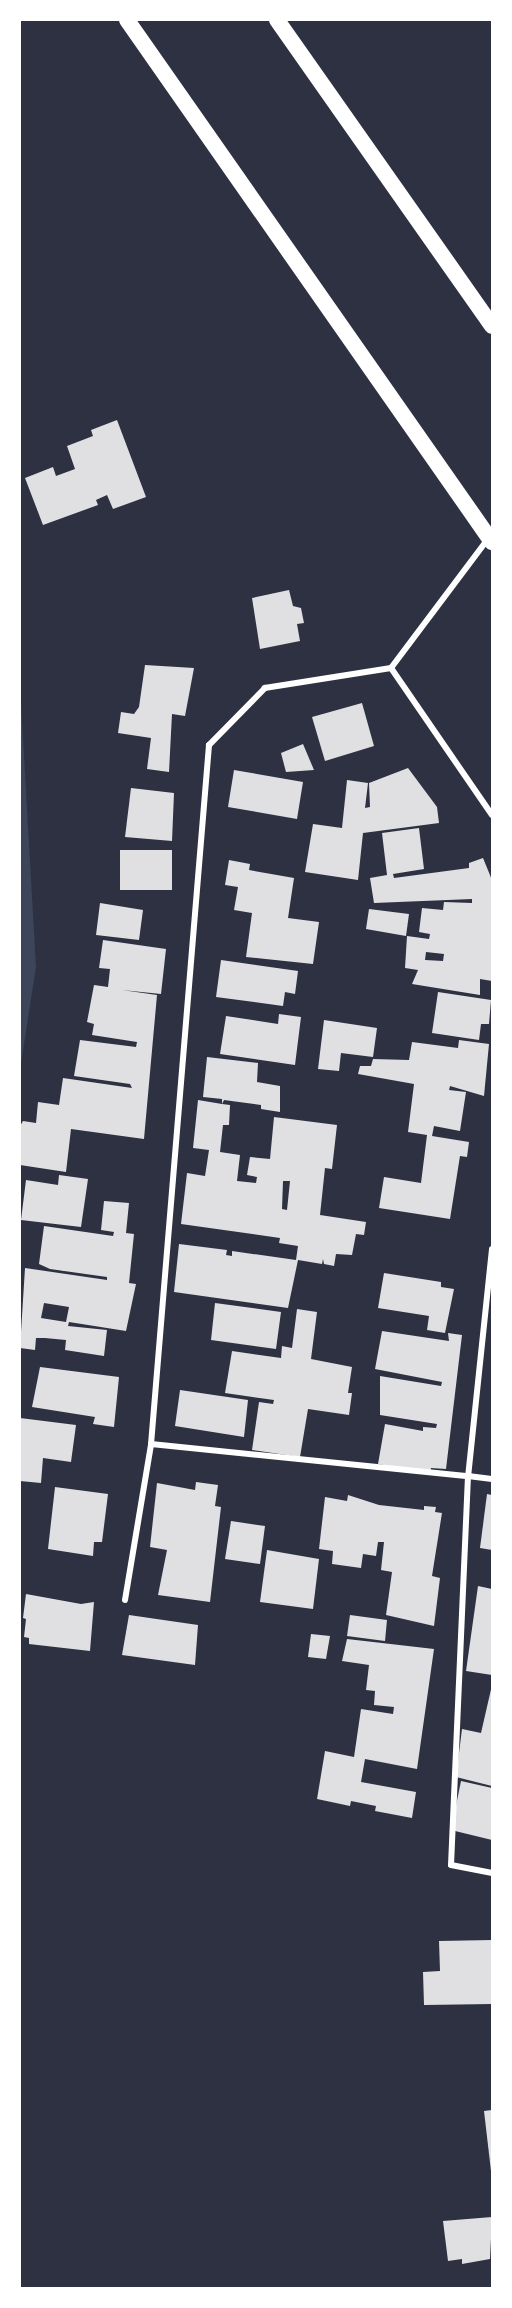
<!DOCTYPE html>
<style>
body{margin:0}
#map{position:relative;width:512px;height:2308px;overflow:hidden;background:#2d3142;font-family:Helvetica,sans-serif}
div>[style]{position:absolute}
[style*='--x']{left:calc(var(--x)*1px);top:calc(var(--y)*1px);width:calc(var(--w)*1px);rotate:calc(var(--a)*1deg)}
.green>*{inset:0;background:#3c4559}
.building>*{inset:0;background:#e0e0e3}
.minor>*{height:6px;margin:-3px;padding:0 3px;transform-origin:3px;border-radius:3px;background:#fff}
.trunk>*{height:16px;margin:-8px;padding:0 8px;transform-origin:8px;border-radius:8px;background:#fff}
span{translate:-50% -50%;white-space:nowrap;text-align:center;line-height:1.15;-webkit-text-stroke:4.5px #fff;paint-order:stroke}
.frame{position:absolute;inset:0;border:21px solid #fff;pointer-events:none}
</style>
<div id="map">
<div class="green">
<div style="clip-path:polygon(20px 685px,36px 967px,20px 1070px)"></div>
</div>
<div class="building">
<div style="clip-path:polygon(117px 420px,146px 497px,113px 509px,107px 495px,96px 500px,98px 505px,43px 525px,25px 478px,53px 467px,56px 476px,75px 469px,67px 446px,93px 436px,91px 430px)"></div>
<div style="clip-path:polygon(289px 590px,293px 606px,301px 608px,304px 623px,297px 624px,300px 641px,260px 649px,252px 598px)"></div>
<div style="clip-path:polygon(145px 665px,194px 668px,185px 716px,172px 714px,169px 772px,147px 769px,151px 738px,118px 733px,121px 712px,134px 714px,139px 707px)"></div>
<div style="clip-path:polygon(362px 703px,374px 746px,325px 761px,312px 717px)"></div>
<div style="clip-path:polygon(303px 744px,314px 770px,286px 772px,281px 753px)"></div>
<div style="clip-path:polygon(408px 768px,437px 807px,439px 823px,363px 833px,358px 880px,305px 872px,313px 824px,342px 828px,347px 780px,368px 783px,365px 808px,370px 807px,369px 783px)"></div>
<div style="clip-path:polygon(234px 770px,303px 782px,297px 819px,228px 807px)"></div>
<div style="clip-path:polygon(131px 788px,174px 793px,172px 841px,125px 837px)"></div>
<div style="clip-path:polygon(evenodd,419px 828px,424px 869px,393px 874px,394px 878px,469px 868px,469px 863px,483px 858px,492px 880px,492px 981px,480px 979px,480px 995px,412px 984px,418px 970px,405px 968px,407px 936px,429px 939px,430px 934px,419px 932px,422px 908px,443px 910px,444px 902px,472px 903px,472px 899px,374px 903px,370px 878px,387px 875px,382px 833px,419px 828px,426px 952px,444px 954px,443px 961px,425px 960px,426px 952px)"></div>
<div style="clip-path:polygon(120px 850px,172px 850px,172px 890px,120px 890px)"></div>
<div style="clip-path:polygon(229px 860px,250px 864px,249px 870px,294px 878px,288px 918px,319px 922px,313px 964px,246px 957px,252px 913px,234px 910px,238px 887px,225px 885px)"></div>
<div style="clip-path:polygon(100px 903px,143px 910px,139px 940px,96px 935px)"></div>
<div style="clip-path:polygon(369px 909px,409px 914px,406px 936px,366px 929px)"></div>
<div style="clip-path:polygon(103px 940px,166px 949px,161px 994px,122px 990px,157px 995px,144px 1139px,71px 1129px,66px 1172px,20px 1165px,20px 1126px,23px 1121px,36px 1123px,38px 1102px,59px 1105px,63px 1078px,132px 1088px,130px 1084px,74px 1076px,80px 1040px,136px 1047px,137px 1042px,92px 1035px,94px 1024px,87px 1022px,94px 985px,108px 987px,110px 969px,99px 968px)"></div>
<div style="clip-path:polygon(221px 960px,298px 971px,295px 994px,285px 992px,283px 1006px,216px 997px)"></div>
<div style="clip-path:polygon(438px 992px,491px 1000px,489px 1024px,481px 1024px,479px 1040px,432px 1033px)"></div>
<div style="clip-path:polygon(279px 1014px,301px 1017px,295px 1065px,220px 1054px,226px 1016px,278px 1024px)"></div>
<div style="clip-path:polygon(324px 1020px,377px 1028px,373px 1057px,341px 1053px,339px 1071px,318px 1069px)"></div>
<div style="clip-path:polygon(459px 1040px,489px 1044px,484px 1096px,450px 1086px,449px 1090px,466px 1092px,460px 1131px,434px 1126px,432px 1136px,469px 1142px,467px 1157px,460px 1156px,450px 1219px,379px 1208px,384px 1177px,421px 1183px,427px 1135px,408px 1132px,414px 1084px,358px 1074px,360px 1066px,371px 1066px,373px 1059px,409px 1060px,412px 1042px,458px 1048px)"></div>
<div style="clip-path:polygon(evenodd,207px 1057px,258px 1063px,257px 1082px,280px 1086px,280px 1112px,261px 1109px,261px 1105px,224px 1100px,222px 1104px,230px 1105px,229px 1125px,223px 1125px,220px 1152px,240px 1155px,237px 1181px,256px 1183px,257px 1177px,247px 1175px,250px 1157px,270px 1159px,274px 1117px,337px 1125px,332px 1169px,325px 1168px,320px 1215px,366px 1222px,364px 1235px,356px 1234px,352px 1255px,336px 1254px,334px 1266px,324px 1264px,323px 1259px,322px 1264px,298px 1260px,288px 1308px,174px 1292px,179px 1244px,227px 1250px,226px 1255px,232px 1256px,232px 1251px,296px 1260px,298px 1246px,279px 1243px,280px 1238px,181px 1224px,187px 1173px,205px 1176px,209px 1150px,193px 1148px,198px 1100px,222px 1104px,222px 1099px,203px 1097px,207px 1057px,283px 1181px,290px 1181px,287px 1210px,282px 1209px,283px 1181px)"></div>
<div style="clip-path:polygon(59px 1175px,88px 1179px,81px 1227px,21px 1220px,26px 1180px,58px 1185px)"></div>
<div style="clip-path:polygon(evenodd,104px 1201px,129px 1203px,126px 1233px,134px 1234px,129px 1283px,136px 1284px,126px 1331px,69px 1322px,68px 1326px,107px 1330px,104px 1356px,65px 1350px,66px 1340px,45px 1338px,36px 1338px,35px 1350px,20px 1348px,25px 1268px,107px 1280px,107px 1277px,50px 1269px,39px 1264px,44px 1226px,113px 1236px,114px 1232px,101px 1230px,104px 1201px,44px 1303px,69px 1307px,66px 1322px,41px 1318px,44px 1303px)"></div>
<div style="clip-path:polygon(384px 1273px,441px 1282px,441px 1287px,454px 1289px,445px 1333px,427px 1330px,429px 1316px,378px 1308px)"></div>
<div style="clip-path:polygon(215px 1303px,281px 1312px,276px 1349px,211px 1340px)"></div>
<div style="clip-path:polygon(297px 1309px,317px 1312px,311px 1359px,352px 1367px,348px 1393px,352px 1393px,349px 1415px,308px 1409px,300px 1457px,252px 1450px,259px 1402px,273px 1404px,274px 1400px,225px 1393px,232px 1351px,281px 1358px,282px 1346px,292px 1348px)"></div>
<div style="clip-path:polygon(382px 1331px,449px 1341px,448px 1333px,462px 1335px,446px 1469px,431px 1468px,430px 1473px,378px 1464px,385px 1424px,423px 1431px,423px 1427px,436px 1428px,437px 1424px,380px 1415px,380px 1376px,441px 1386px,442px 1382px,375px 1369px)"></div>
<div style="clip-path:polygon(40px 1367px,119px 1377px,114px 1427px,93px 1424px,95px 1417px,32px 1407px)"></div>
<div style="clip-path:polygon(180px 1390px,248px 1400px,244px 1437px,175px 1426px)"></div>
<div style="clip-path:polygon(20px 1418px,76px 1425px,71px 1462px,43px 1458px,41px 1483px,20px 1481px)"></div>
<div style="clip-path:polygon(196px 1482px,218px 1485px,215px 1506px,221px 1507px,210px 1602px,158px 1595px,167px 1550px,150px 1547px,157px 1483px,195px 1490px)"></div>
<div style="clip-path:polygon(55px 1487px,108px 1494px,102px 1542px,94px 1542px,93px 1556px,48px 1549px)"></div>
<div style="clip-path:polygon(487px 1494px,492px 1495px,492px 1550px,480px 1548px)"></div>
<div style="clip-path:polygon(348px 1495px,379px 1505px,424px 1510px,424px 1506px,436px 1507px,435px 1512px,442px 1513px,432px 1576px,440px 1578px,434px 1626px,386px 1615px,392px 1572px,381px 1570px,384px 1542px,378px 1542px,376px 1556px,363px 1554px,361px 1568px,332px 1564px,333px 1551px,319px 1549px,325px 1497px,347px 1501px)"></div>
<div style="clip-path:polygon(231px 1521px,265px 1526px,260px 1564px,225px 1559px)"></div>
<div style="clip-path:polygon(267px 1550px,319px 1559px,313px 1609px,260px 1602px)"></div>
<div style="clip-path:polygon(478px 1586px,492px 1589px,492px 1675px,466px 1671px)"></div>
<div style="clip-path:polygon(26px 1594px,81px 1604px,94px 1602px,90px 1651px,29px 1644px,29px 1638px,24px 1637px,26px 1619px,23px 1618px)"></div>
<div style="clip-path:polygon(129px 1615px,198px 1625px,195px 1665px,122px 1655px)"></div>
<div style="clip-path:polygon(350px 1615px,387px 1620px,385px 1641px,347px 1636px)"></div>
<div style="clip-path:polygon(311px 1634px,330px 1636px,326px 1659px,308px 1657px)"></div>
<div style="clip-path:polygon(347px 1639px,434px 1649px,417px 1769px,365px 1759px,361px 1782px,416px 1792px,412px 1818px,375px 1811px,376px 1806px,351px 1801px,350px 1806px,317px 1799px,325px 1751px,354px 1757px,361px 1709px,393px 1714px,394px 1707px,374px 1705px,375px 1691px,366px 1690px,369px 1665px,342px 1661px)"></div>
<div style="clip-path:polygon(492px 1685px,492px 1786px,456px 1777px,462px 1729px,481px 1733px)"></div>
<div style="clip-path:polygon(461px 1781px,492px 1788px,492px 1840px,451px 1830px)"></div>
<div style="clip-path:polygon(492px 1940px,492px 2004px,424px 2005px,423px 1972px,440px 1971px,439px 1941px)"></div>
<div style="clip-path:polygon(492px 2110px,492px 2171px,491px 2171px,484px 2111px)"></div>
<div style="clip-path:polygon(492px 2217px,490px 2259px,462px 2264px,462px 2259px,448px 2261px,443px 2221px)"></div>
</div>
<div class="minor">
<div style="--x:391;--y:668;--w:161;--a:-53.1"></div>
<div style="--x:492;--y:815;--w:178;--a:-124.5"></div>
<div style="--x:391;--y:668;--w:128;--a:171"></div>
<div style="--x:265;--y:688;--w:80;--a:134.5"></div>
<div style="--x:209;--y:745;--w:701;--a:94.74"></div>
<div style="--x:151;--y:1444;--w:319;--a:5.8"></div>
<div style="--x:468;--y:1476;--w:389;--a:92.5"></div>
<div style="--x:451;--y:1865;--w:42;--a:11"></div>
<div style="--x:492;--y:1249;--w:228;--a:96"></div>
<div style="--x:468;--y:1476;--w:24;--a:7"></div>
<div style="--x:125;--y:1600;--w:158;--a:-80.5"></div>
</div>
<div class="trunk">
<div style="--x:127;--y:20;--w:637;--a:55.04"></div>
<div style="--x:277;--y:20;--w:374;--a:54.9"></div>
</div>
<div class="frame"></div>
</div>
